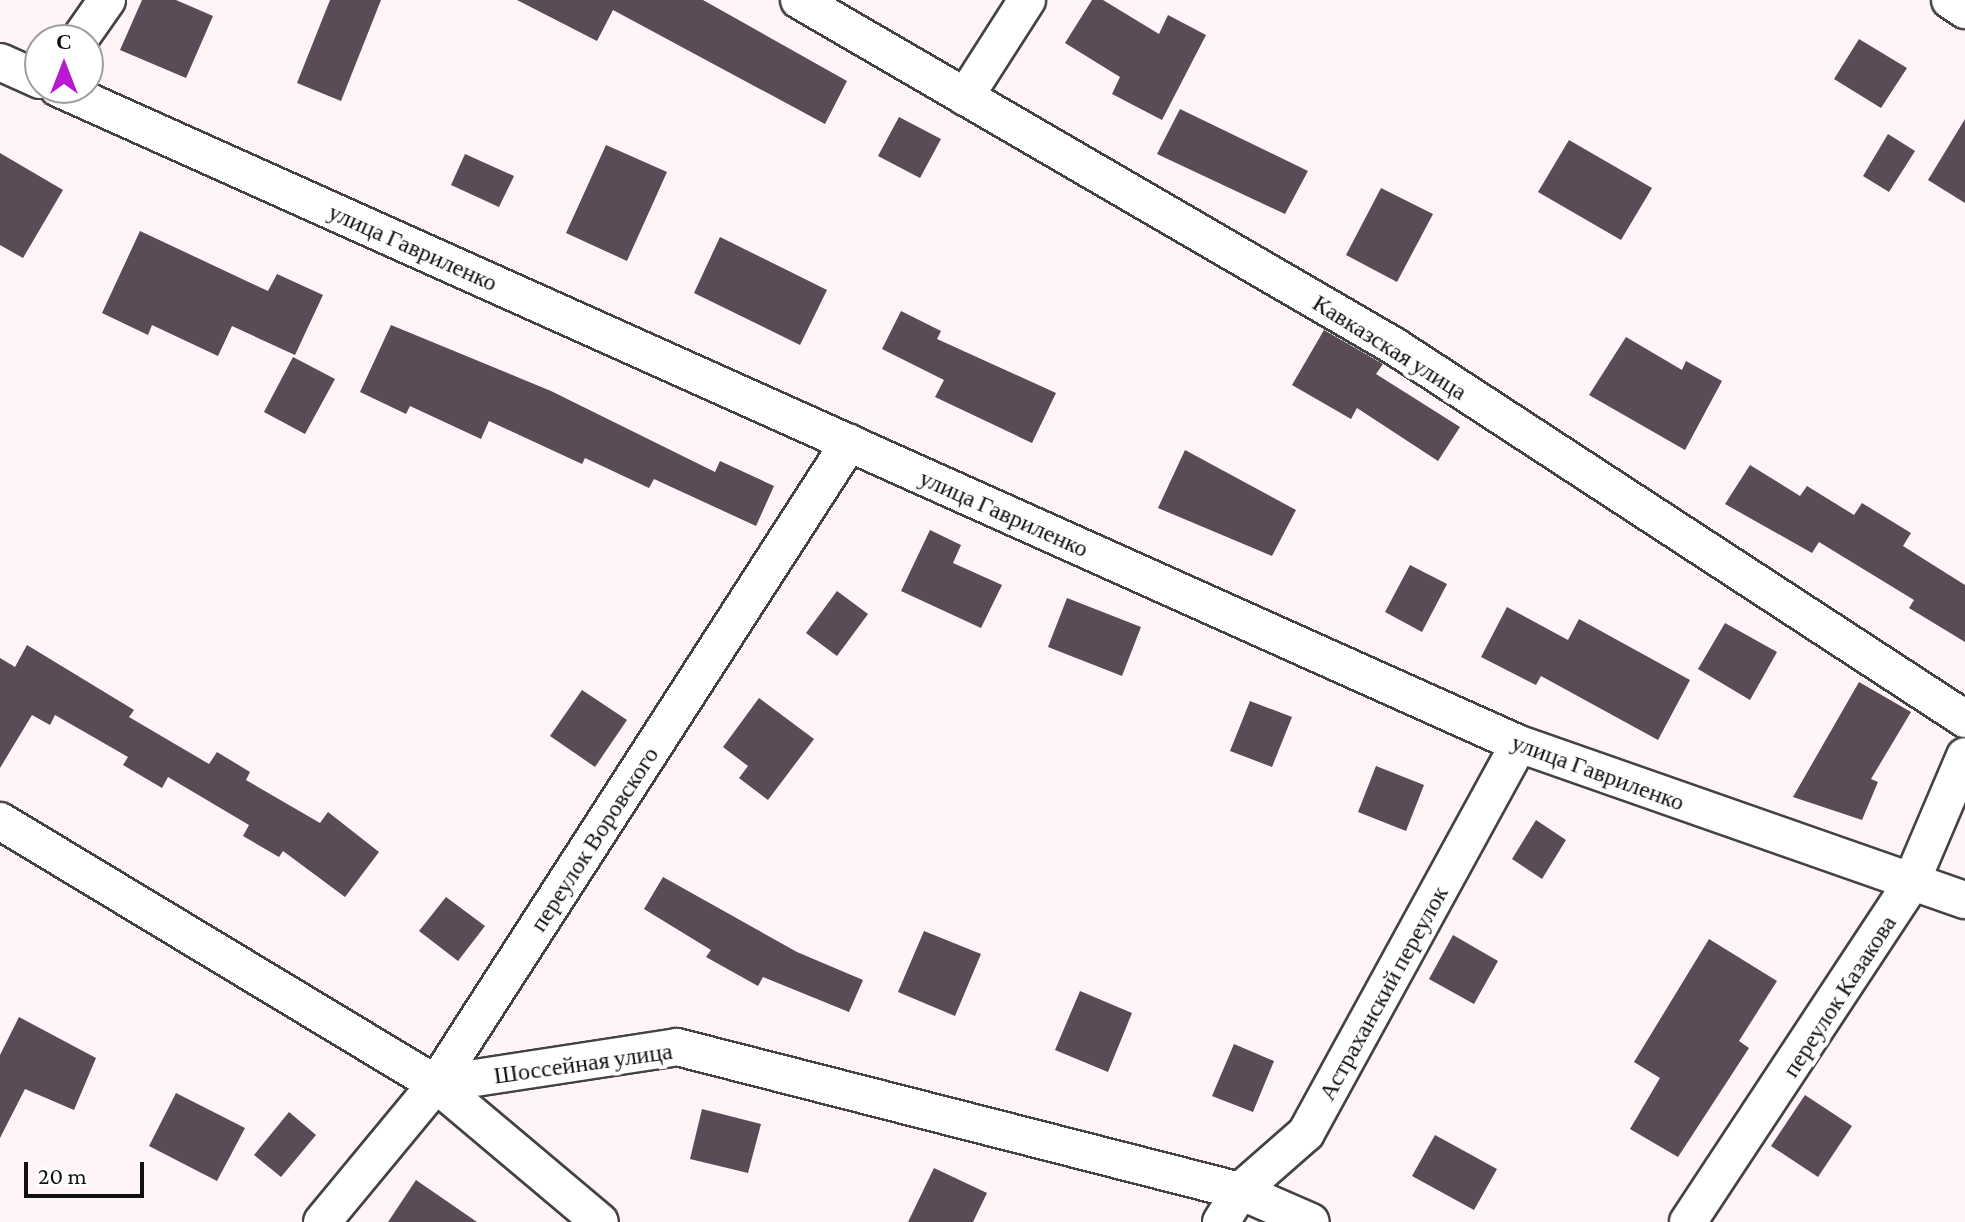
<!DOCTYPE html>
<meta charset="utf-8">
<style>
body{margin:0}
#map{position:relative;width:1965px;height:1222px;overflow:hidden;background:#fff4f7;font-family:"Crimson Pro",serif}
div>[style]{position:absolute}
[style*='--x']{left:calc(var(--x)*1px);top:calc(var(--y)*1px);width:calc(var(--w)*1px);rotate:calc(var(--a)*1deg)}
.building>*{inset:0;background:#5a4b56}
.roads{filter:drop-shadow(2px 0 #434343) drop-shadow(-2px 0 #434343) drop-shadow(0 2px #434343) drop-shadow(0 -2px #434343)}
.street>*{height:36px;margin:-18px;padding:0 18px;transform-origin:18px;border-radius:18px;background:#fff}
span{translate:-50% -50%;white-space:nowrap;text-align:center;line-height:1.15;-webkit-text-stroke:8px #fff;paint-order:stroke}
.street-label{font-size:24px;color:#101010}
.north{position:absolute;left:24px;top:24px;width:80px;height:80px;box-sizing:border-box;background:#fff;border:2px solid #9f9f9f;border-radius:50%;rotate:0deg;font-size:22px;font-weight:700;line-height:32px;text-align:center;color:#101010}
.north::after{content:'';display:block;margin:auto;width:28px;height:36px;background:#b919d0;clip-path:polygon(50% 0,100% 100%,50% 72%,0 100%)}
.scale{position:absolute;left:24px;top:1162px;width:120px;height:36px;box-sizing:border-box;border:4px solid #101010;border-top:0;padding-left:10px;font-size:24px;line-height:28px;white-space:nowrap;color:#101010;-webkit-text-stroke:6px #fff;paint-order:stroke}
</style>
<div id="map">
<div class="building">
<div style="clip-path:polygon(142px 0,176px 0,213px 16px,186px 78px,120px 50px)"></div>
<div style="clip-path:polygon(330px 0,381px 0,341px 101px,297px 83px)"></div>
<div style="clip-path:polygon(517px 0,703px 0,847px 81px,825px 124px,613px 10px,597px 41px)"></div>
<div style="clip-path:polygon(1092px 0,1103px 0,1159px 34px,1168px 15px,1206px 35px,1162px 120px,1112px 94px,1120px 77px,1065px 43px)"></div>
<div style="clip-path:polygon(1859px 39px,1907px 68px,1881px 108px,1834px 79px)"></div>
<div style="clip-path:polygon(1180px 109px,1308px 171px,1285px 214px,1157px 154px)"></div>
<div style="clip-path:polygon(899px 117px,941px 139px,920px 178px,878px 156px)"></div>
<div style="clip-path:polygon(1965px 119px,1965px 203px,1928px 180px)"></div>
<div style="clip-path:polygon(1888px 134px,1915px 151px,1889px 192px,1863px 176px)"></div>
<div style="clip-path:polygon(1569px 140px,1652px 188px,1621px 240px,1538px 192px)"></div>
<div style="clip-path:polygon(606px 145px,667px 172px,627px 261px,566px 233px)"></div>
<div style="clip-path:polygon(0 153px,63px 190px,23px 258px,0 245px)"></div>
<div style="clip-path:polygon(465px 154px,514px 176px,499px 207px,451px 185px)"></div>
<div style="clip-path:polygon(1381px 188px,1433px 214px,1397px 282px,1346px 255px)"></div>
<div style="clip-path:polygon(140px 231px,268px 291px,277px 274px,323px 295px,295px 355px,232px 326px,218px 356px,152px 325px,148px 335px,102px 313px)"></div>
<div style="clip-path:polygon(720px 237px,827px 290px,800px 345px,694px 293px)"></div>
<div style="clip-path:polygon(901px 311px,941px 331px,937px 339px,1056px 393px,1032px 443px,935px 397px,944px 380px,882px 349px)"></div>
<div style="clip-path:polygon(391px 325px,551px 391px,715px 472px,720px 461px,774px 486px,756px 526px,654px 479px,649px 488px,585px 458px,582px 464px,489px 421px,481px 439px,410px 406px,406px 414px,360px 392px)"></div>
<div style="clip-path:polygon(1324px 330px,1383px 364px,1376px 374px,1460px 427px,1438px 461px,1357px 408px,1351px 419px,1292px 385px)"></div>
<div style="clip-path:polygon(1626px 337px,1682px 370px,1686px 361px,1722px 381px,1685px 450px,1589px 395px)"></div>
<div style="clip-path:polygon(293px 357px,335px 379px,305px 434px,264px 412px)"></div>
<div style="clip-path:polygon(1185px 450px,1296px 510px,1272px 556px,1158px 508px)"></div>
<div style="clip-path:polygon(1750px 465px,1800px 496px,1807px 486px,1854px 515px,1862px 503px,1911px 533px,1903px 546px,1965px 585px,1965px 642px,1909px 608px,1914px 600px,1819px 542px,1812px 553px,1725px 504px)"></div>
<div style="clip-path:polygon(930px 530px,961px 545px,953px 563px,1002px 585px,981px 628px,901px 591px)"></div>
<div style="clip-path:polygon(1410px 565px,1447px 584px,1422px 632px,1385px 612px)"></div>
<div style="clip-path:polygon(837px 591px,868px 614px,837px 656px,806px 633px)"></div>
<div style="clip-path:polygon(1067px 598px,1141px 627px,1122px 676px,1048px 647px)"></div>
<div style="clip-path:polygon(1507px 607px,1568px 640px,1579px 619px,1690px 680px,1658px 740px,1541px 676px,1536px 685px,1481px 657px)"></div>
<div style="clip-path:polygon(1725px 623px,1777px 652px,1750px 700px,1698px 669px)"></div>
<div style="clip-path:polygon(27px 645px,134px 710px,129px 717px,209px 764px,217px 752px,250px 772px,246px 780px,320px 823px,328px 812px,379px 852px,345px 897px,283px 851px,279px 857px,243px 836px,249px 825px,168px 777px,162px 788px,123px 765px,128px 757px,55px 715px,50px 725px,32px 715px,0 768px,0 658px,15px 667px)"></div>
<div style="clip-path:polygon(1859px 682px,1911px 712px,1871px 779px,1878px 782px,1862px 820px,1793px 797px)"></div>
<div style="clip-path:polygon(582px 690px,627px 720px,595px 767px,550px 736px)"></div>
<div style="clip-path:polygon(759px 698px,814px 739px,768px 800px,739px 778px,748px 766px,723px 747px)"></div>
<div style="clip-path:polygon(1250px 701px,1292px 717px,1272px 767px,1230px 751px)"></div>
<div style="clip-path:polygon(1376px 766px,1424px 785px,1406px 831px,1358px 812px)"></div>
<div style="clip-path:polygon(1536px 820px,1566px 840px,1542px 879px,1512px 859px)"></div>
<div style="clip-path:polygon(663px 877px,797px 952px,863px 980px,849px 1012px,763px 977px,758px 986px,706px 957px,711px 950px,644px 909px)"></div>
<div style="clip-path:polygon(446px 897px,485px 926px,458px 961px,419px 931px)"></div>
<div style="clip-path:polygon(924px 931px,981px 954px,955px 1016px,898px 992px)"></div>
<div style="clip-path:polygon(1453px 935px,1498px 961px,1474px 1004px,1429px 979px)"></div>
<div style="clip-path:polygon(1709px 939px,1777px 981px,1739px 1041px,1749px 1048px,1678px 1157px,1630px 1129px,1660px 1078px,1634px 1062px)"></div>
<div style="clip-path:polygon(1080px 991px,1132px 1013px,1108px 1072px,1055px 1050px)"></div>
<div style="clip-path:polygon(19px 1017px,96px 1058px,74px 1110px,25px 1089px,0 1138px,0 1055px)"></div>
<div style="clip-path:polygon(1234px 1044px,1274px 1061px,1253px 1112px,1212px 1096px)"></div>
<div style="clip-path:polygon(176px 1093px,245px 1128px,217px 1181px,149px 1146px)"></div>
<div style="clip-path:polygon(1805px 1095px,1852px 1126px,1818px 1177px,1771px 1146px)"></div>
<div style="clip-path:polygon(702px 1109px,761px 1124px,748px 1173px,690px 1159px)"></div>
<div style="clip-path:polygon(289px 1112px,316px 1135px,281px 1177px,254px 1155px)"></div>
<div style="clip-path:polygon(1435px 1135px,1497px 1169px,1474px 1210px,1412px 1176px)"></div>
<div style="clip-path:polygon(934px 1168px,987px 1193px,973px 1222px,908px 1222px)"></div>
<div style="clip-path:polygon(416px 1180px,477px 1222px,388px 1222px)"></div>
</div>
<div class="roads">
<div class="street">
<div style="--x:799;--y:0;--w:688;--a:30.18"></div>
<div style="--x:1394;--y:346;--w:682;--a:33.15"></div>
<div style="--x:1950;--y:0;--w:18;--a:34"></div>
<div style="--x:79;--y:40;--w:49;--a:-55"></div>
<div style="--x:0;--y:62;--w:44;--a:24.2"></div>
<div style="--x:58;--y:88;--w:1602;--a:24.18"></div>
<div style="--x:1519;--y:744;--w:472;--a:19.3"></div>
<div style="--x:965;--y:97;--w:115;--a:-57.4"></div>
<div style="--x:0;--y:821;--w:509;--a:31.1"></div>
<div style="--x:436;--y:1084;--w:214;--a:40.1"></div>
<div style="--x:436;--y:1084;--w:244;--a:-8.7"></div>
<div style="--x:677;--y:1047;--w:581;--a:14.35"></div>
<div style="--x:1240;--y:1191;--w:77;--a:23.6"></div>
<div style="--x:322;--y:1222;--w:179;--a:-50.4"></div>
<div style="--x:436;--y:1084;--w:763;--a:-57.21"></div>
<div style="--x:1221;--y:1222;--w:36;--a:-58"></div>
<div style="--x:1240;--y:1191;--w:88;--a:-41.3"></div>
<div style="--x:1306;--y:1133;--w:443;--a:-61.3"></div>
<div style="--x:1688;--y:1222;--w:404;--a:-56.6"></div>
<div style="--x:1910;--y:885;--w:140;--a:-66.9"></div>
</div>
</div>
<div class="street-label">
<span style="left:413px;top:247px;rotate:24deg">улица Гавриленко</span>
<span style="left:1390px;top:347px;rotate:32deg">Кавказская улица</span>
<span style="left:1004px;top:513px;rotate:24deg">улица Гавриленко</span>
<span style="left:1598px;top:772px;rotate:20deg">улица Гавриленко</span>
<span style="left:594px;top:839px;rotate:-57deg">переулок Воровского</span>
<span style="left:1383px;top:993px;rotate:-61deg">Астраханский переулок</span>
<span style="left:1839px;top:996px;rotate:-57deg">переулок Казакова</span>
<span style="left:583px;top:1063px;rotate:-8deg">Шоссейная улица</span>
</div>
<div class="north">С</div>
<div class="scale">20 m</div>
</div>
